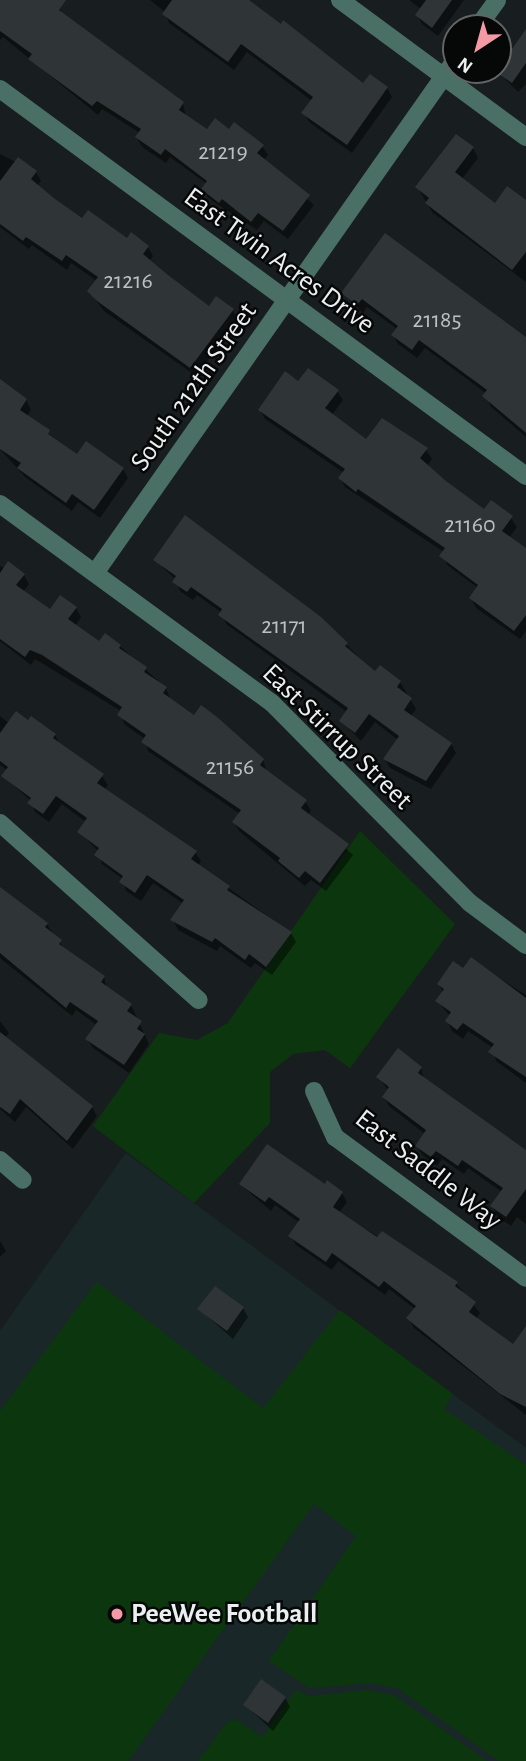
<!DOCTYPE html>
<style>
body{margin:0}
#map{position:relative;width:526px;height:1761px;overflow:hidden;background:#181e1f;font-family:"Alegreya Sans",sans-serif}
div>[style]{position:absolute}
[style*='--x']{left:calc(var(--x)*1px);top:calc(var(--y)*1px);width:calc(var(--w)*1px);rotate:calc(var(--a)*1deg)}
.built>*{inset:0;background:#192729}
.green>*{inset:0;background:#0c370e}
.shadow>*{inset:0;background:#0007}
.building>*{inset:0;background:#2f3437}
.street>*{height:18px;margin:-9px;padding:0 9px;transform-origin:9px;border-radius:9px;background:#4a6f65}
.dots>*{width:19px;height:19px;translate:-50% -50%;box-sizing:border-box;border:4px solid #060808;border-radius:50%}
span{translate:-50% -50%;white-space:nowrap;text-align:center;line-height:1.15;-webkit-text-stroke:5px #060808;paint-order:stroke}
.number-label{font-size:24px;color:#bcc0c2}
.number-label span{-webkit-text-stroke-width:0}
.street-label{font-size:28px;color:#ebeff0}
.poi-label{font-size:28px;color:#ebeff0;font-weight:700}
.left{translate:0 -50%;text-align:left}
.north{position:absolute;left:442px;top:14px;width:70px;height:70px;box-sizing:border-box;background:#060808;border:2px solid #626465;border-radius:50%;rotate:216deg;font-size:19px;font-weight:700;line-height:28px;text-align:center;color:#ebeff0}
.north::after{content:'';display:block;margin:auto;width:24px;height:32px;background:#f49aa5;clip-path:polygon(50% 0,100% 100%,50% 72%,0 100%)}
</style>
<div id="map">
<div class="built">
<div style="clip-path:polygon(126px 1153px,526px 1448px,526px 1761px,0 1761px,0 1331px)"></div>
</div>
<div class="green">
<div style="clip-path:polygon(360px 831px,455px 924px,350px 1068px,325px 1050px,293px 1054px,270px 1072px,270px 1123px,194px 1203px,93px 1126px,159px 1033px,197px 1040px,228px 1023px)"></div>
<div style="clip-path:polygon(97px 1282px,263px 1408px,340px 1310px,453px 1394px,444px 1409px,526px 1465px,526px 1761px,499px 1761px,397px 1688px,369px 1683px,309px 1688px,269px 1661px,356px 1536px,314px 1504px,128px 1761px,0 1761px,0 1411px)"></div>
<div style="clip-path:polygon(296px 1690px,310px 1696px,367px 1690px,394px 1695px,487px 1761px,198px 1761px,227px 1722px,237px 1720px,262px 1737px)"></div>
</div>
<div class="shadow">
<div style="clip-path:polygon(0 0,54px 0,65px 17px,183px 104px,186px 117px,207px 131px,229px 131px,262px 146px,268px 155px,264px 160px,314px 205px,288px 239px,264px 221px,257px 230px,208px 198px,203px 189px,207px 184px,170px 157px,166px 163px,142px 147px,137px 138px,140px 133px,102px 109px,98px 115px,3px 37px,0 40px)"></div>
<div style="clip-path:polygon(150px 0,246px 0,364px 85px,387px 88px,392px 97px,352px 153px,309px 122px,304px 113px,312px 101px,247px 52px,234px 70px,169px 23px,165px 12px)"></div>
<div style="clip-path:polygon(409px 0,464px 0,438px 36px,422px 24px,417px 15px,421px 9px)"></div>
<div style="clip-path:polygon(526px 32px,526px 84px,518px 92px,498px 72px)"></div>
<div style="clip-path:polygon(473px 148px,478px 158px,462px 179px,496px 205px,526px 202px,526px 282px,432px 212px,418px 188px)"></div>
<div style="clip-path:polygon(0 154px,36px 172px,41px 181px,37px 186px,83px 220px,148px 247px,153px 256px,149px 262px,210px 308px,217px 299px,233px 311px,238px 320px,196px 376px,104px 311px,89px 291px,97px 281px,71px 263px,67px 270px,32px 245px,29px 249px,0 227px)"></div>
<div style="clip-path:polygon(343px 293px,526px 340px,526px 437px,490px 406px,487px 394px,425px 348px,417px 358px,398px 344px,393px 335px,397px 329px,367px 307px,363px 313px)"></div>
<div style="clip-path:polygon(0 381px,26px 400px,31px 410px,26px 417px,77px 456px,123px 469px,128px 478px,100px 518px,78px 502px,72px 511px,25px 477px,0 449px)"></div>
<div style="clip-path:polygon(298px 383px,337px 391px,343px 400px,332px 415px,366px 441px,426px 450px,432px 459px,427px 466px,445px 482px,485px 511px,511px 518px,517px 527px,509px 538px,526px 550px,526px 631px,520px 639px,476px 608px,471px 598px,478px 588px,447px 565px,444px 552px,345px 487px,340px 478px,344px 473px,265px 419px,260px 410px)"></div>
<div style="clip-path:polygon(155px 560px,346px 644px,375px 674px,400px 682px,416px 709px,411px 716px,451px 744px,456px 753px,431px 789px,390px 768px,385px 759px,398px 740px,375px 722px,361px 741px,341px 721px,347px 712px,226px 624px,222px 613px,197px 595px,193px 600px,180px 591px,176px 580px)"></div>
<div style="clip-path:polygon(0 566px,24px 575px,29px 584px,23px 592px,50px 611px,76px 608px,81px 617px,75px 626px,100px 643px,120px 646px,166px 688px,170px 699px,263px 760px,267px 772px,305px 801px,311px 811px,308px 815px,353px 855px,326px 891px,311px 880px,305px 886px,239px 831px,234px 822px,240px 814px,148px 751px,145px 739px,124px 724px,121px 711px,35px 659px,31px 665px,0 641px)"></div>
<div style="clip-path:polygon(0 716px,9px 723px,55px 735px,60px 744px,102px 776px,108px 785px,104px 790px,195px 852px,201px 861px,198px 866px,291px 933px,296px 942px,272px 975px,255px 963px,251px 968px,220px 946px,217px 951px,178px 930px,173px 920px,184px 904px,153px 883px,141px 901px,126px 891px,123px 879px,102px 864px,99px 852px,79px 832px,86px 822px,62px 804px,49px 822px,35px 812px,31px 801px,3px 776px,7px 770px,0 765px)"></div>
<div style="clip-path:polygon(0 891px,47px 925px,66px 951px,104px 977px,107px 989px,131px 1005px,149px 1044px,129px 1073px,93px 1048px,87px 1039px,97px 1025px,76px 1010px,72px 1016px,0 958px)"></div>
<div style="clip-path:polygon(471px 960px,526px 995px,526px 1083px,496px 1061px,493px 1048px,468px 1031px,463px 1039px,452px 1031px,447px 1021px,450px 1016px,437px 1001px,443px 992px,439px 984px,464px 970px)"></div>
<div style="clip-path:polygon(0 1021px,9px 1033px,5px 1038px,92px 1107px,97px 1116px,73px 1149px,26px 1107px,15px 1122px,0 1109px)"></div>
<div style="clip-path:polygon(421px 1068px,424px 1080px,526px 1152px,526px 1224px,517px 1217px,511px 1226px,497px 1216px,492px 1206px,502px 1192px,468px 1168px,464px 1174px,442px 1159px,437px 1166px,422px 1155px,417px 1146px,425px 1134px,389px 1106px,384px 1097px,389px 1091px,378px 1077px)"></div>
<div style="clip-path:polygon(241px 1185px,325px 1187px,342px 1193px,347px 1202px,339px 1213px,456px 1283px,480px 1313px,476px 1319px,513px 1347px,526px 1329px,526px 1415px,414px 1328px,408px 1318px,415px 1309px,389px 1289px,385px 1295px,338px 1261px,332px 1270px,296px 1245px,291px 1236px,300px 1223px,275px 1205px,271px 1211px)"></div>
<div style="clip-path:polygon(0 1241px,6px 1251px,0 1257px)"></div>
<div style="clip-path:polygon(243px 1308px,248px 1317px,233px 1339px,199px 1309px)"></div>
<div style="clip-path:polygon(285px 1698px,290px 1707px,273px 1731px,245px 1705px)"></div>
</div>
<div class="building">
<div style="clip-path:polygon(0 0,66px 0,59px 10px,184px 102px,179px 110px,207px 129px,215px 118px,229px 129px,234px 122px,264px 145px,257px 153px,310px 195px,283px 231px,258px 213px,251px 222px,222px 199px,219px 203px,201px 189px,207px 181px,165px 149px,161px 155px,135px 137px,141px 129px,97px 101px,92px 106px,28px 59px,32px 54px,0 31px)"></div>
<div style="clip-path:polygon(172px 0,249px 0,281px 24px,283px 20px,363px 83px,370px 74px,388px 87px,347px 145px,301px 113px,313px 97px,241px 44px,228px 62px,162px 14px)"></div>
<div style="clip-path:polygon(426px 0,452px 0,432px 28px,415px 15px)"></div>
<div style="clip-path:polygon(526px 29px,526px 63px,512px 83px,496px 72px)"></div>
<div style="clip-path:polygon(456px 134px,474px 147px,455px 172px,495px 203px,507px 186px,526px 200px,526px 252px,512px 270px,425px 203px,429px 198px,415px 187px)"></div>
<div style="clip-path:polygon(18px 157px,37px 171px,31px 179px,55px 199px,82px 218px,88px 210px,127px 238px,131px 232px,149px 246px,143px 254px,168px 275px,209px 306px,216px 296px,234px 309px,190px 368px,97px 301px,87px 291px,98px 277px,66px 255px,62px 261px,26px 237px,23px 241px,0 224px,0 181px)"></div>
<div style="clip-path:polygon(385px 233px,526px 337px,526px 433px,482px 396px,487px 390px,419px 340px,412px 350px,391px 335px,398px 326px,362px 299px,357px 305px,341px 293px)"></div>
<div style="clip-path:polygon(308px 368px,339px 390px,325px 408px,366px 439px,382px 418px,428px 448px,420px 458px,446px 481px,484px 509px,491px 500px,513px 516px,502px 531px,526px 548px,526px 615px,514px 631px,469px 598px,478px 585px,439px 556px,445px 548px,358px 489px,356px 492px,338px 478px,345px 469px,258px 410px,285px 371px,298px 381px)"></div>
<div style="clip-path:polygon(0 379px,27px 399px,20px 410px,50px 430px,48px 434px,77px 454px,86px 441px,124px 468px,94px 510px,72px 494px,66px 503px,17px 468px,21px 463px,0 449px)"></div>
<div style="clip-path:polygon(185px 515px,321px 617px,348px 643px,345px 646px,375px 671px,380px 665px,401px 681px,397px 687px,412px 698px,404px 710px,452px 743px,426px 781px,383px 759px,399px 736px,369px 714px,355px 733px,339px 721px,348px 708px,218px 615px,222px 609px,191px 587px,187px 592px,172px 582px,176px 576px,153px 560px)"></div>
<div style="clip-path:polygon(8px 561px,25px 574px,16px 585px,50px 609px,60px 595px,77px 607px,68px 619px,99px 641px,105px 633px,121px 645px,119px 648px,147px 667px,144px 672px,167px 687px,163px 693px,194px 715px,201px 705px,217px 717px,264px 759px,260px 765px,307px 800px,301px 808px,349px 844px,320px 883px,305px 871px,299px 878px,278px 861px,280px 858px,232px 822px,241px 810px,141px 742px,146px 735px,117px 715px,122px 707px,42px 655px,30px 650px,25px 657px,0 639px,0 573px)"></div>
<div style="clip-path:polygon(16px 711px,28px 720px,31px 716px,56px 734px,53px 738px,104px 774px,97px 783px,197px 851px,191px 859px,230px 886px,227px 890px,292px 932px,266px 967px,249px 954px,245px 960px,215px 938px,212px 942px,170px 920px,184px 900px,147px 875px,135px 893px,119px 882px,123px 876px,94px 855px,99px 848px,77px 832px,87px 818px,56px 796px,43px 814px,27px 803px,31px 798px,1px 776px,8px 767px,0 761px,0 733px)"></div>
<div style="clip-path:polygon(0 887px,48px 923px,45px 927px,62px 940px,59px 944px,105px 976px,101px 982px,132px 1004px,127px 1011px,142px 1021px,137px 1029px,145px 1034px,124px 1065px,85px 1039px,98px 1021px,70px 1002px,66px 1008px,0 953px)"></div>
<div style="clip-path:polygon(471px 957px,526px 998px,526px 1077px,488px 1052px,494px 1044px,463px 1023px,457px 1030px,445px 1021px,451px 1012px,435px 1001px,444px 989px,437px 984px,453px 961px,463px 968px)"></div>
<div style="clip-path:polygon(0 1032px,93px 1106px,67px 1141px,20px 1099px,10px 1114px,0 1107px)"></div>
<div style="clip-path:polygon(398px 1048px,422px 1067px,418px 1073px,526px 1150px,526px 1189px,506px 1217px,490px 1206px,503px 1188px,462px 1160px,458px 1166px,436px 1151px,431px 1157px,415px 1146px,426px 1130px,382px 1097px,389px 1087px,376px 1077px)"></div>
<div style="clip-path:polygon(267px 1144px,325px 1184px,327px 1180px,343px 1192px,333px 1207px,377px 1237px,382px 1231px,458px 1282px,455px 1286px,476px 1302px,469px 1312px,513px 1344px,526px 1326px,526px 1407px,500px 1394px,406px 1318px,416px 1306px,384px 1281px,379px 1287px,332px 1253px,326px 1262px,288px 1236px,300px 1219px,269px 1197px,265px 1202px,239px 1184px)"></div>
<div style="clip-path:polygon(215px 1286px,244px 1307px,227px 1331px,197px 1309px)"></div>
<div style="clip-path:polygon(261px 1679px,286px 1697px,268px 1723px,243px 1705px)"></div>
</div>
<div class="street">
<div style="--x:340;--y:0;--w:231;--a:36.4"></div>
<div style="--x:477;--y:28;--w:34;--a:-54"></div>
<div style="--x:0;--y:89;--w:653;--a:36.34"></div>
<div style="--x:0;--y:504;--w:337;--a:36.2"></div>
<div style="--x:272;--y:703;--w:281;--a:45.3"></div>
<div style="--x:470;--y:903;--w:70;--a:36.9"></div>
<div style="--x:95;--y:573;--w:628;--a:-54.92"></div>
<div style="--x:0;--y:823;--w:266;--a:41.7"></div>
<div style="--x:314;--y:1091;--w:51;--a:65.5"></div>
<div style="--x:335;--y:1137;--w:237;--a:36.4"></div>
<div style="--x:0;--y:1160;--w:30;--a:41"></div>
</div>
<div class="dots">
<div style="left:117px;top:1614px;background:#f49aa5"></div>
</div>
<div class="number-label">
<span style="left:223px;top:153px">21219</span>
<span style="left:128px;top:282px">21216</span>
<span style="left:437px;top:321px">21185</span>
<span style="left:470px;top:526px">21160</span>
<span style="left:284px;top:627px">21171</span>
<span style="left:230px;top:768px">21156</span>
</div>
<div class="street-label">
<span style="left:279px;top:261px;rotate:36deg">East Twin Acres Drive</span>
<span style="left:194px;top:387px;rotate:-55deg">South 212th Street</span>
<span style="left:337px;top:737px;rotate:44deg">East Stirrup Street</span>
<span style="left:428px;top:1170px;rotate:38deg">East Saddle Way</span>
</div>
<div class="poi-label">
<span class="left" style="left:131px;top:1614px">PeeWee Football</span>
</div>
<div class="north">N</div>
</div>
